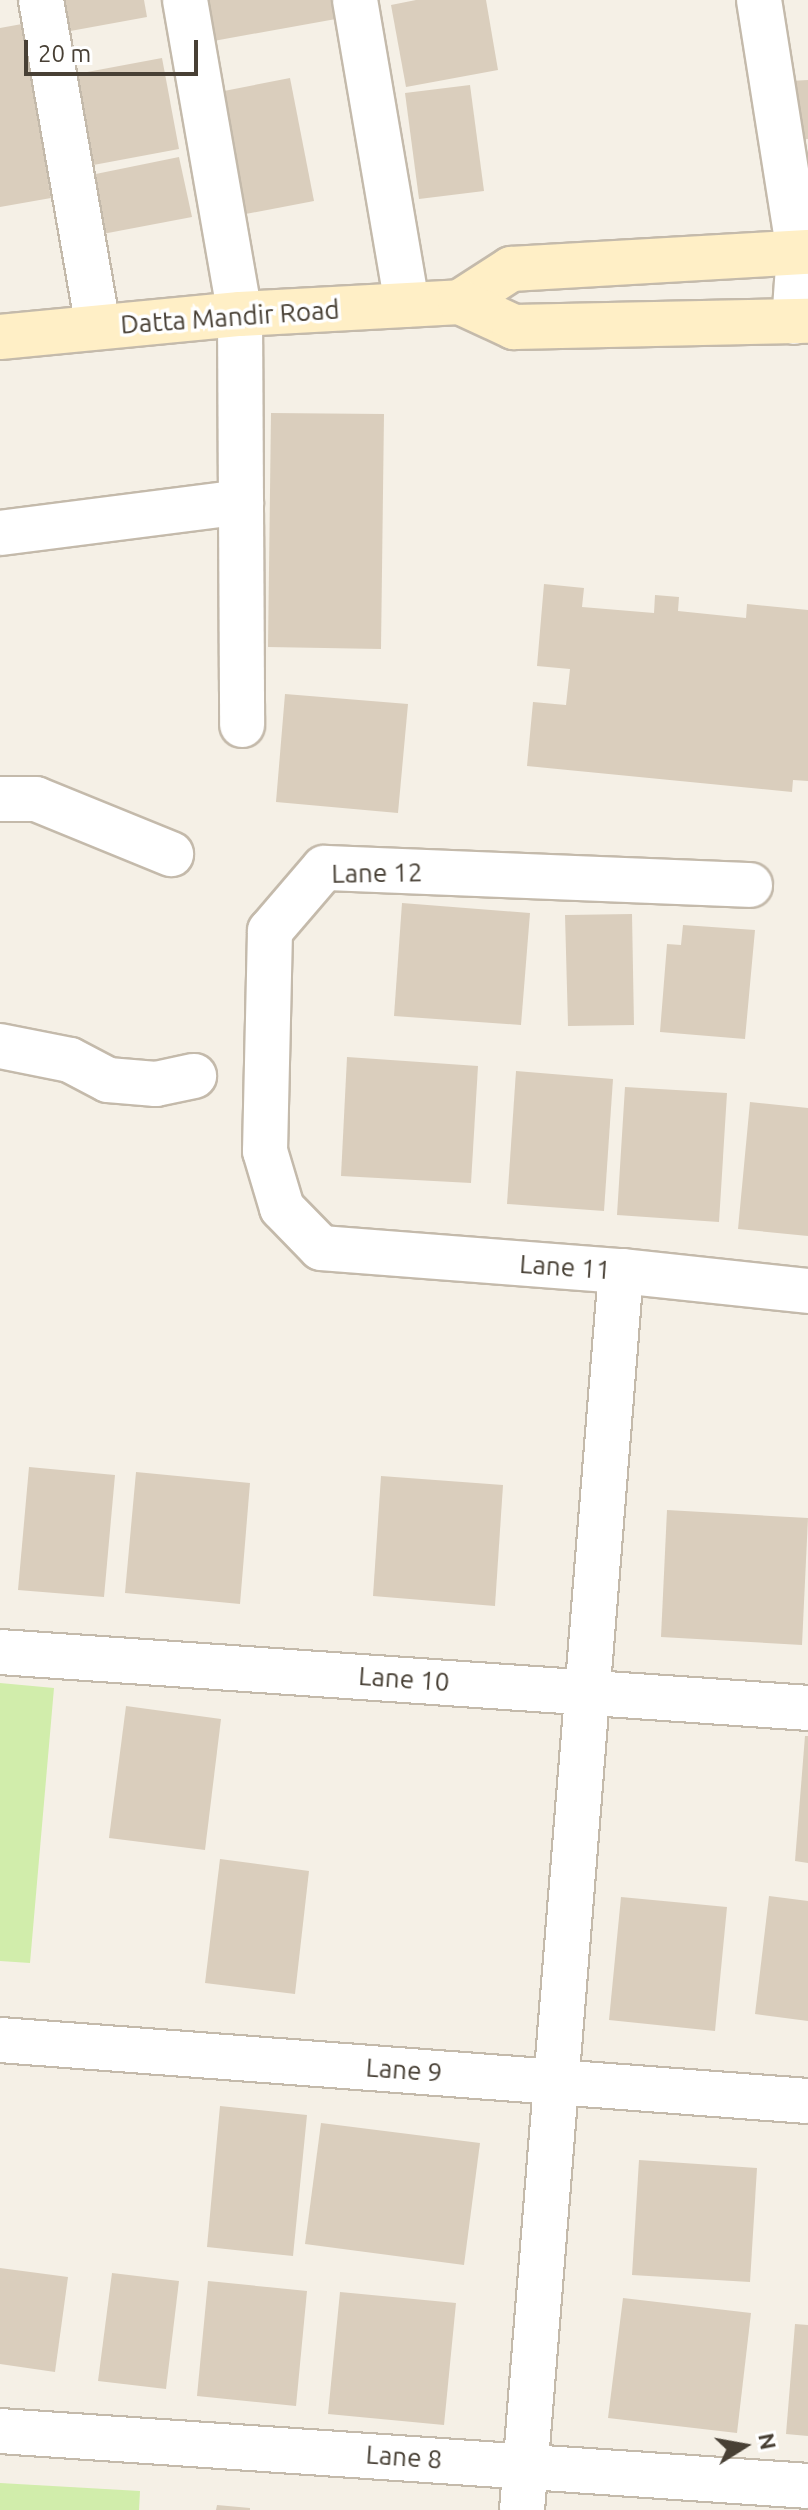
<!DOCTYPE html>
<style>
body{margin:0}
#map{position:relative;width:808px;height:2510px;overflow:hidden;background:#f5f0e6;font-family:Ubuntu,sans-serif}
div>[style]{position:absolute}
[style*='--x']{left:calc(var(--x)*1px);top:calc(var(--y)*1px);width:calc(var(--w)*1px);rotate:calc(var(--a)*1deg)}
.green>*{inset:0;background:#d1edab}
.building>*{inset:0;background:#dacebd}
.roads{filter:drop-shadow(2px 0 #c4baab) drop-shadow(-2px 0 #c4baab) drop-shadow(0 2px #c4baab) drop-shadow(0 -2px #c4baab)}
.minor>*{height:44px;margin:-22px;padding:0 22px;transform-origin:22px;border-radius:22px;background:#fff}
.secondary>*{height:44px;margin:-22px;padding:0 22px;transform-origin:22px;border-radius:22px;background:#ffefc6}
span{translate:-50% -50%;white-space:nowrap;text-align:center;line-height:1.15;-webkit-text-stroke:7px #fff;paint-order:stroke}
.street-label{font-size:26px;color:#484035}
.north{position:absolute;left:704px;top:2406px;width:80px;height:80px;-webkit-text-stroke:6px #fff;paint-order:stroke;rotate:79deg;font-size:22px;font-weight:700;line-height:32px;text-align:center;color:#484035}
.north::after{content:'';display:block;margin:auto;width:28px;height:36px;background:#484035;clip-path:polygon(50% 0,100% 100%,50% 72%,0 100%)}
.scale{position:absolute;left:24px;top:40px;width:174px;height:36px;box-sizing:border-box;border:4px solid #484035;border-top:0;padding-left:10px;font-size:24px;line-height:28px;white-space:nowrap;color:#484035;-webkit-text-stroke:6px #fff;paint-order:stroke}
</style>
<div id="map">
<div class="green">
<div style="clip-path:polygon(0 1683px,54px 1688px,30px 1963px,0 1961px)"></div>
<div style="clip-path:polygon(0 2483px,140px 2491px,139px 2510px,0 2510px)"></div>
</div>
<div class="building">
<div style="clip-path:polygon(36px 0,144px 0,147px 17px,43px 36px)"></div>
<div style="clip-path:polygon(200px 0,344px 0,347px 17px,208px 42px)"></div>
<div style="clip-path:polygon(416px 0,486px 0,498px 70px,406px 87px,391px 5px)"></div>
<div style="clip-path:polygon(22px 24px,51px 198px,0 207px,0 28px)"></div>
<div style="clip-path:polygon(162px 58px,179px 149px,72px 169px,55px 78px)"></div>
<div style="clip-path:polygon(290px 78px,314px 201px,230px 217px,219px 92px)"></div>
<div style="clip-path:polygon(808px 80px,808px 139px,793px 140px,790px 81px)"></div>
<div style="clip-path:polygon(470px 85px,484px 191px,419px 199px,405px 93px)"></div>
<div style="clip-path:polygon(179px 157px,192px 217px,92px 236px,81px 177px)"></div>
<div style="clip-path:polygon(271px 413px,384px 414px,381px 649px,268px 647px)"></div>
<div style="clip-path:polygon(544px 584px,584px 588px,582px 607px,654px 613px,655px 595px,679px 597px,678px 611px,746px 618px,747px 604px,808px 610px,808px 781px,793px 780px,792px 792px,527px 766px,533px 702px,566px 705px,570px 669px,537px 666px)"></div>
<div style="clip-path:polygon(285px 694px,408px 704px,398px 813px,276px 802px)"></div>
<div style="clip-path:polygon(402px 903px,530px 913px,521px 1025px,394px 1016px)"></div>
<div style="clip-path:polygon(632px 914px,634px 1025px,568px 1026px,565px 915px)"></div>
<div style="clip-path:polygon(683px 925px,755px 930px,745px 1039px,660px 1032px,667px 944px,681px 945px)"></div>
<div style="clip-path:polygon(347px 1057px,478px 1066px,471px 1183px,341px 1176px)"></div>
<div style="clip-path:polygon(516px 1071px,613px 1079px,604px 1211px,507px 1204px)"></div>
<div style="clip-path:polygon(625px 1087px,727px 1093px,719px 1222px,617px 1215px)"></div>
<div style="clip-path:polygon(750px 1102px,808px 1108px,808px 1236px,738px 1229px)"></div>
<div style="clip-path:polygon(29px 1467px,115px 1475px,104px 1597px,18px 1590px)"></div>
<div style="clip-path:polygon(136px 1472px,250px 1483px,240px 1604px,125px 1593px)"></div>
<div style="clip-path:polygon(381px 1476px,503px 1485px,495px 1606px,373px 1596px)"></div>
<div style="clip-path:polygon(667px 1510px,808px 1518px,802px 1645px,661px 1637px)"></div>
<div style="clip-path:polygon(126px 1706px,221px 1719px,205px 1850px,109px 1838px)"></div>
<div style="clip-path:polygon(805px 1736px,808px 1736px,808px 1863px,795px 1861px)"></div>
<div style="clip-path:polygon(220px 1859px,309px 1871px,295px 1994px,205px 1983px)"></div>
<div style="clip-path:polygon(769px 1896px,808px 1901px,808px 2021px,755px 2014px)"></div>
<div style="clip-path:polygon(621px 1897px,727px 1907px,715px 2031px,609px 2020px)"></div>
<div style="clip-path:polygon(220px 2106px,307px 2115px,293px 2256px,207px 2247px)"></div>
<div style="clip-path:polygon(321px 2123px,480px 2143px,464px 2265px,305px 2244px)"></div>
<div style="clip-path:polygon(639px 2160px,757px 2168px,750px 2282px,632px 2275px)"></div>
<div style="clip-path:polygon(0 2268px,68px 2277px,55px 2372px,0 2364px)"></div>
<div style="clip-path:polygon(112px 2273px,179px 2281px,166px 2389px,98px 2381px)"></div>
<div style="clip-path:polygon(208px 2281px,307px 2291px,296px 2406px,197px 2396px)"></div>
<div style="clip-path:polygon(340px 2292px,456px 2303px,444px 2425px,328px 2414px)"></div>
<div style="clip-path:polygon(623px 2298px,751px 2313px,737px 2433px,608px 2418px)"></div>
<div style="clip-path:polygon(795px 2324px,808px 2325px,808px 2436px,786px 2434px)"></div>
<div style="clip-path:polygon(217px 2505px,250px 2508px,250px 2510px,216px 2510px)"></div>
</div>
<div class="roads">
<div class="minor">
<div style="--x:41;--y:0;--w:332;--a:80.1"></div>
<div style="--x:185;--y:0;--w:319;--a:80.1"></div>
<div style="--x:240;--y:314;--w:411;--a:89.7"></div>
<div style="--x:355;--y:0;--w:309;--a:80.3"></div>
<div style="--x:759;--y:0;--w:256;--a:81"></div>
<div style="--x:799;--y:253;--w:69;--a:94.1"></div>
<div style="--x:0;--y:533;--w:243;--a:-7.3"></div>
<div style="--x:0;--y:799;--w:36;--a:0"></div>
<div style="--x:36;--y:799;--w:146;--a:22.2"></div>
<div style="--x:750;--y:885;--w:426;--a:-177.7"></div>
<div style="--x:324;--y:868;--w:83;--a:130.6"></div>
<div style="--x:270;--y:931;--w:220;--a:91.3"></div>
<div style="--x:265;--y:1151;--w:59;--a:73.4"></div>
<div style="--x:282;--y:1208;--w:56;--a:45.7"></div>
<div style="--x:321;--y:1248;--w:301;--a:4.4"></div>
<div style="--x:621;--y:1271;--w:188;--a:6.1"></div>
<div style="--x:0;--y:1046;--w:71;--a:11.3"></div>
<div style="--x:70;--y:1060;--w:43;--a:27.8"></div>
<div style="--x:108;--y:1080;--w:48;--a:4.8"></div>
<div style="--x:156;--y:1084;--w:39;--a:-12"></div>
<div style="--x:0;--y:1652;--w:810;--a:3.96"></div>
<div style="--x:0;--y:2040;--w:810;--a:4.32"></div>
<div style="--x:0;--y:2431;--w:810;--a:3.89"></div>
<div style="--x:522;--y:2510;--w:1243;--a:-85.43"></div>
</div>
<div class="secondary">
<div style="--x:460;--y:302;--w:61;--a:-32.9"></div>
<div style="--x:511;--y:269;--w:297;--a:-3.3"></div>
<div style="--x:0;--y:337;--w:241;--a:-5.5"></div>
<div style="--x:240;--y:314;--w:220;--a:-3.1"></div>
<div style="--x:460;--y:302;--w:60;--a:24.8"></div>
<div style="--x:514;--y:327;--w:294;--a:-1.2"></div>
</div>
</div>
<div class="street-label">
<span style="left:230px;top:317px;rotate:-4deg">Datta Mandir Road</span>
<span style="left:377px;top:873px;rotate:-1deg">Lane 12</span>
<span style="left:565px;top:1267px;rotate:4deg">Lane 11</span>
<span style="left:404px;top:1679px;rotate:4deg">Lane 10</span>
<span style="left:404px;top:2070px;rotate:4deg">Lane 9</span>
<span style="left:404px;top:2457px;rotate:4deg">Lane 8</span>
</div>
<div class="north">N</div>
<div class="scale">20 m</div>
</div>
